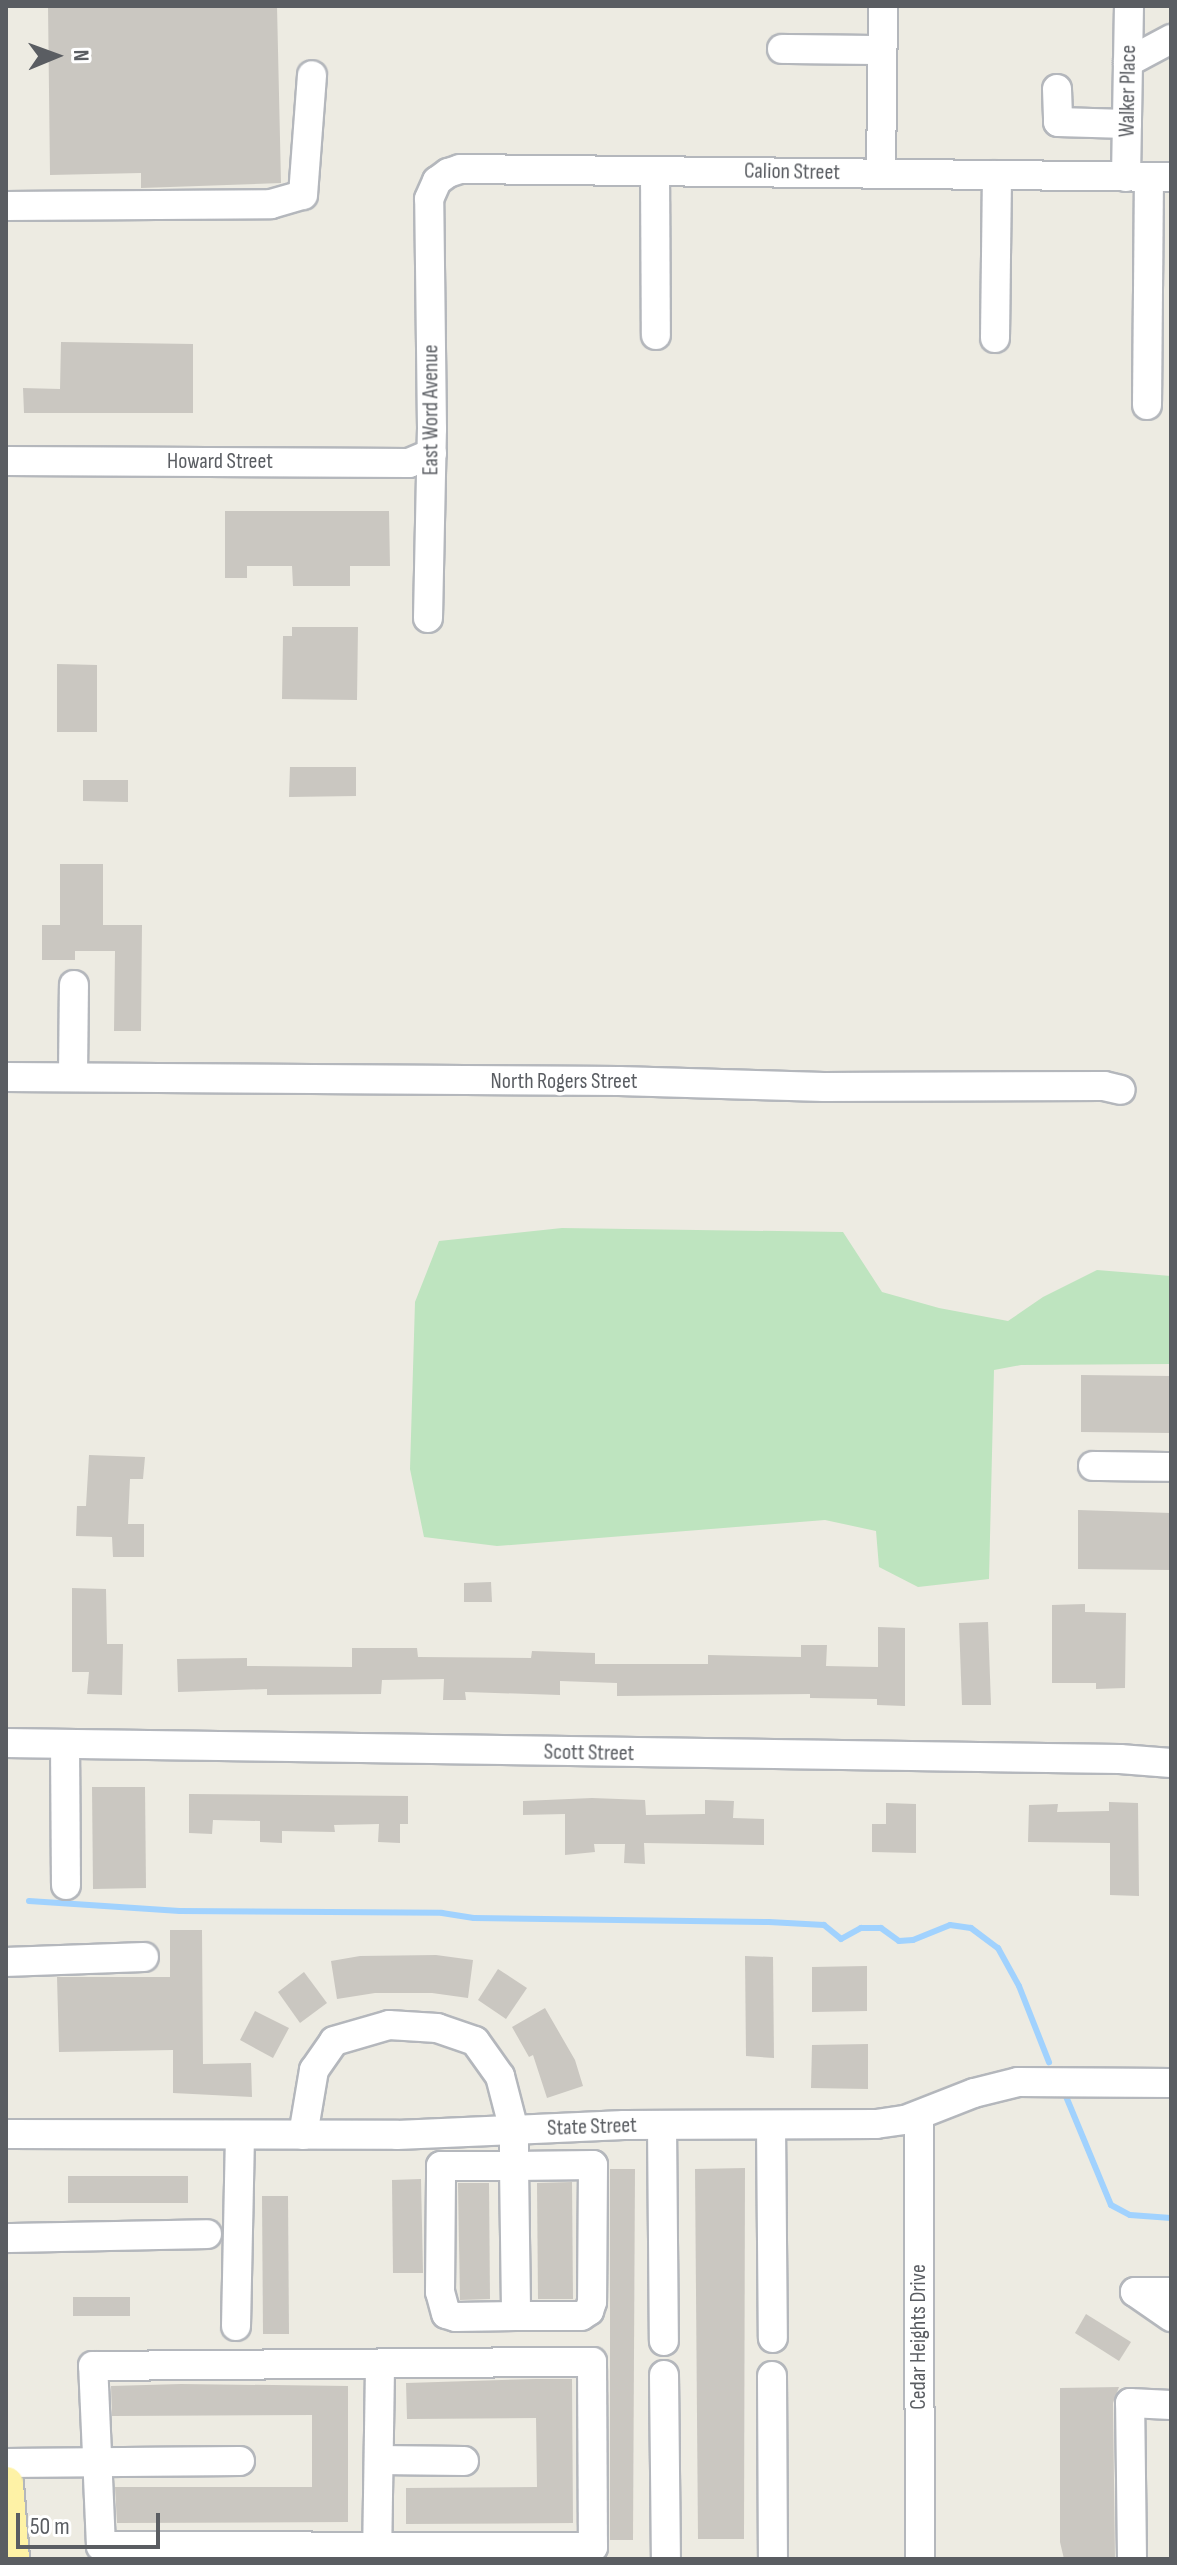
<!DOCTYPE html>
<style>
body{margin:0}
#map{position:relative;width:1177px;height:2565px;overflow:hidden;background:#edebe2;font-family:"Sofia Sans Condensed",sans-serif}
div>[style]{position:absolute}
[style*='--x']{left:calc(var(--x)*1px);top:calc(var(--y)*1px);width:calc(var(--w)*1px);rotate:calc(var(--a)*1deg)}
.green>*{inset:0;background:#bee4bf}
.stream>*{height:6px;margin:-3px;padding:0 3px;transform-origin:3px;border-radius:3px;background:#a1d2fe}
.building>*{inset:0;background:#cac7c1}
.roads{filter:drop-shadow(2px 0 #b4b7bc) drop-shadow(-2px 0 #b4b7bc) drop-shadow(0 2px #b4b7bc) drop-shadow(0 -2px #b4b7bc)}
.minor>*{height:28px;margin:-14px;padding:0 14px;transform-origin:14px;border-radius:14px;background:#fff}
.major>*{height:34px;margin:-17px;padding:0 17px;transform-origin:17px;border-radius:17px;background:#fef2a6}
span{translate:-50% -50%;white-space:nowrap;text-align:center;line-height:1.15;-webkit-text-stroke:7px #fff;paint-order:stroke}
.street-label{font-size:22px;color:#5a5d62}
.frame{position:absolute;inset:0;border:8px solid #5a5d62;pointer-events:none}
.north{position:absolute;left:16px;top:16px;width:80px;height:80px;-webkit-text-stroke:6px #fff;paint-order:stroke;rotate:89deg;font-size:22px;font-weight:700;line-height:32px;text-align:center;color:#5a5d62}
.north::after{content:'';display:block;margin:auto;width:28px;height:36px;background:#5a5d62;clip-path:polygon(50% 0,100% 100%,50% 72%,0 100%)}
.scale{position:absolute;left:16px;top:2513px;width:144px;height:36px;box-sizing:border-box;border:4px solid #5a5d62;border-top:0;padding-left:10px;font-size:24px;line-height:28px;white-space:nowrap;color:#5a5d62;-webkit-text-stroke:6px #fff;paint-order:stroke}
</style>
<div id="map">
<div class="green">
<div style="clip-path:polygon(562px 1228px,843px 1232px,882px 1292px,939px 1308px,1008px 1321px,1043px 1297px,1097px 1270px,1171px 1276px,1171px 1364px,1021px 1365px,994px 1370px,989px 1579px,918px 1587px,879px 1567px,876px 1531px,825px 1520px,497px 1546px,424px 1537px,410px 1469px,415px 1302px,439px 1241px)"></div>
</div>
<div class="stream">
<div style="--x:29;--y:1901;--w:151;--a:3.8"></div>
<div style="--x:180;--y:1911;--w:262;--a:0.4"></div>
<div style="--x:442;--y:1913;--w:32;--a:9"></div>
<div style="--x:474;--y:1918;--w:295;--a:0.8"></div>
<div style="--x:769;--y:1922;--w:55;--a:3.1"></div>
<div style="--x:824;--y:1925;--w:22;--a:39"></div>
<div style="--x:841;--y:1939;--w:23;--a:-29"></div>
<div style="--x:861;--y:1928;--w:20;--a:0"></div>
<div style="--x:881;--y:1928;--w:22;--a:36"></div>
<div style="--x:899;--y:1941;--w:14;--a:-4"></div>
<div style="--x:913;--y:1940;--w:40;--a:-22"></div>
<div style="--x:950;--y:1925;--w:21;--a:8"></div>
<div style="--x:971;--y:1928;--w:34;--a:37"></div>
<div style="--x:998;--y:1948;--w:43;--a:61.1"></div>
<div style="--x:1019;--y:1986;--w:82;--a:68.5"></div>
<div style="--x:1065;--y:2094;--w:120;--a:67.5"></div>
<div style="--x:1111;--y:2205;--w:21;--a:28"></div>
<div style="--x:1130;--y:2215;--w:41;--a:4.2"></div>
</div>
<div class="building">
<div style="clip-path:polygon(48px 6px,277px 6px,281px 183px,141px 188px,141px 173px,50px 175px)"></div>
<div style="clip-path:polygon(61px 342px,193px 344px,193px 413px,24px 413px,23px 388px,60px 389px)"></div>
<div style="clip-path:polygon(225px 511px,389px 511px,390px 566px,350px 566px,350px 586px,293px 586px,292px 566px,247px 566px,247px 578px,225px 578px)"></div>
<div style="clip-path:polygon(292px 627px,358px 627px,357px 700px,282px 699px,283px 636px,292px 636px)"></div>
<div style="clip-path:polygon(57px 664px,97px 665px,97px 732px,57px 732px)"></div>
<div style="clip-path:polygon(290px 767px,356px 767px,356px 796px,289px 797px)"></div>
<div style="clip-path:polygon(83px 780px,128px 780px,128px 802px,83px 801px)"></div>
<div style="clip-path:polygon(60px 864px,103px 864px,103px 925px,142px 925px,141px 1031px,114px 1031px,115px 951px,75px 951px,75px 960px,42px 960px,42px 925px,60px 925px)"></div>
<div style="clip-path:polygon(1081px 1375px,1171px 1376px,1171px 1433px,1081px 1432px)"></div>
<div style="clip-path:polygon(89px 1455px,145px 1457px,143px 1479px,130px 1479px,128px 1524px,144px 1524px,144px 1557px,113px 1557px,112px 1537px,76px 1536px,77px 1506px,86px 1506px)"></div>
<div style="clip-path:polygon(1078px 1510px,1171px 1513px,1171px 1570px,1078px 1569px)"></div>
<div style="clip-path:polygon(491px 1582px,492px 1602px,464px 1602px,464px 1583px)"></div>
<div style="clip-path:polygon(72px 1588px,106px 1589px,107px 1644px,123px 1644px,122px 1695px,87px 1694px,89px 1672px,72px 1672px)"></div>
<div style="clip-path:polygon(1085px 1604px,1085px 1612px,1126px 1613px,1125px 1688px,1096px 1689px,1096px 1683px,1052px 1683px,1052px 1605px)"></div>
<div style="clip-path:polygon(988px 1622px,991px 1705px,962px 1705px,959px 1623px)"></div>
<div style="clip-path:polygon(878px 1627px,905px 1628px,905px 1706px,877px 1705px,877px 1699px,810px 1698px,810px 1694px,617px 1696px,617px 1683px,560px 1681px,560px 1695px,465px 1692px,466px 1700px,443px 1700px,444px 1679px,382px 1680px,381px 1694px,267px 1695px,267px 1689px,178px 1692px,177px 1659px,247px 1658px,247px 1666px,352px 1667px,352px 1648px,417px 1648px,418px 1657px,531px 1658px,532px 1651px,595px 1653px,595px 1664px,708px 1664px,708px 1655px,801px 1657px,801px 1645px,827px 1645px,826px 1666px,878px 1667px)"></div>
<div style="clip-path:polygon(92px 1787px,145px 1787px,146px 1888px,93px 1889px)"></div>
<div style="clip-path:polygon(189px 1794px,408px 1796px,408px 1824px,400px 1824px,400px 1843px,378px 1842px,379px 1824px,334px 1825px,335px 1832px,282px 1831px,282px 1843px,260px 1842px,260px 1821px,213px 1820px,212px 1834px,189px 1833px)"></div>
<div style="clip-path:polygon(592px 1798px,645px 1800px,646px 1815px,705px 1814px,705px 1800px,734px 1801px,733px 1818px,764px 1819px,764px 1845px,644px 1843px,645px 1864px,624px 1863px,625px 1844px,594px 1844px,595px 1852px,565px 1855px,565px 1814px,523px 1815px,523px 1801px)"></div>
<div style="clip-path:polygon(1109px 1802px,1138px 1803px,1139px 1896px,1110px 1895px,1110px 1843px,1028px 1842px,1029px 1805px,1058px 1804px,1057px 1812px,1109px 1811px)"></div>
<div style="clip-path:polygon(886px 1803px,916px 1804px,916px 1853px,872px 1852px,872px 1824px,886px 1824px)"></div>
<div style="clip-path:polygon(170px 1930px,202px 1930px,203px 2064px,251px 2063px,252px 2097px,173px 2093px,173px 2050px,59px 2052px,57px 1977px,170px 1977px)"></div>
<div style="clip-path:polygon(436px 1955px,473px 1960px,468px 1998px,432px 1993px,375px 1993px,337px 1999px,331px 1961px,360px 1956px)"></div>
<div style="clip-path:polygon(745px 1956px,773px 1957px,774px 2058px,746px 2056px)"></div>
<div style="clip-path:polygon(867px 1966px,867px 2011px,812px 2012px,812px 1967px)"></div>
<div style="clip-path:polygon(498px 1969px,527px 1988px,506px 2019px,478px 2000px)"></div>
<div style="clip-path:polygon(304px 1972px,327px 2003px,300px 2023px,278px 1992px)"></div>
<div style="clip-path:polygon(545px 2008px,575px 2060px,583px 2086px,547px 2098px,533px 2055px,529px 2057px,512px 2027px)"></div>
<div style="clip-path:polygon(255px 2011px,289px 2028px,273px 2058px,240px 2040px)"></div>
<div style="clip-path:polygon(868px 2044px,868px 2089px,811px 2088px,812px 2045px)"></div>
<div style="clip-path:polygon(745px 2168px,744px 2539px,698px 2539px,695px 2169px)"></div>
<div style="clip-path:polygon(610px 2169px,635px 2169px,633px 2540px,610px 2540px)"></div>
<div style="clip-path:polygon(68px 2176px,188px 2176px,188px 2203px,68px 2203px)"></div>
<div style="clip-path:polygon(421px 2179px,423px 2273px,393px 2273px,392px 2180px)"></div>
<div style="clip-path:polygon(572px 2182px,573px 2299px,538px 2299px,537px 2183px)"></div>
<div style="clip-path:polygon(458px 2183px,489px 2183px,490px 2299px,460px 2300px)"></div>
<div style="clip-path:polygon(262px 2196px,288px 2196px,289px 2334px,263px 2334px)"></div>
<div style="clip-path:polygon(73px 2297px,130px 2297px,130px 2316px,73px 2316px)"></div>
<div style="clip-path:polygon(1086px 2314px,1131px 2342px,1119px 2361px,1075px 2333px)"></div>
<div style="clip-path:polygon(536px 2379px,572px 2379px,573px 2523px,406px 2524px,406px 2488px,537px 2487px,536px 2418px,407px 2419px,406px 2383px)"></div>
<div style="clip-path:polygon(181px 2384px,348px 2386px,348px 2522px,117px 2523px,115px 2487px,312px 2487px,312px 2415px,112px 2416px,111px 2386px)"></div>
<div style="clip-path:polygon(1119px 2387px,1113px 2403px,1115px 2559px,1064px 2559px,1060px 2542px,1060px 2388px)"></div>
</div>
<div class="roads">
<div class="minor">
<div style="--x:782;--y:49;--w:100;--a:0.6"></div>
<div style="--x:1128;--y:62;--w:49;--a:-28.1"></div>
<div style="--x:1057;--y:89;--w:33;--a:88"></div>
<div style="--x:1058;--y:122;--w:69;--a:1.7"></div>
<div style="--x:655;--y:171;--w:164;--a:89.7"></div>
<div style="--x:881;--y:173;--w:167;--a:-89.3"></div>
<div style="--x:1126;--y:177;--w:171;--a:-89"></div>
<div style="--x:6;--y:206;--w:265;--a:-0.4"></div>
<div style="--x:271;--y:204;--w:33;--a:-16"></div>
<div style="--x:303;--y:195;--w:120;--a:-85.7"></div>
<div style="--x:995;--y:338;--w:163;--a:-89.3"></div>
<div style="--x:1147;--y:405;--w:228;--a:-89.5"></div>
<div style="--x:6;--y:461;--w:403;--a:0.3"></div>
<div style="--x:409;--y:463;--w:25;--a:-23"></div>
<div style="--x:428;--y:618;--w:189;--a:-88.8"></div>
<div style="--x:432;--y:429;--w:230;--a:-90.7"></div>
<div style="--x:429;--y:199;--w:20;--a:-66"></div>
<div style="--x:437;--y:181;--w:14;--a:-36"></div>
<div style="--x:448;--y:173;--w:13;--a:-18"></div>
<div style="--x:460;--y:169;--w:711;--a:0.64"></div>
<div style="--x:73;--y:1076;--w:91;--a:-89.4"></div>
<div style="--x:6;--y:1077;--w:613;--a:0.37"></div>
<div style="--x:619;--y:1081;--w:205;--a:1.7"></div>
<div style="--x:824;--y:1087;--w:280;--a:-0.2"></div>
<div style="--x:1104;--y:1086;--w:17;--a:13"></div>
<div style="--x:1093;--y:1466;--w:78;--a:0.7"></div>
<div style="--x:6;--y:1743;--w:1114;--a:0.82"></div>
<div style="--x:1120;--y:1759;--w:51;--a:4.5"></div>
<div style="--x:65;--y:1744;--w:141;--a:89.6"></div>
<div style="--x:6;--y:1962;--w:138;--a:-2.1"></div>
<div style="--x:919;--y:2116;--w:443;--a:89.9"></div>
<div style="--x:662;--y:2125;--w:216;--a:89.5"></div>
<div style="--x:771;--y:2125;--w:213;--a:89.5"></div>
<div style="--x:6;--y:2134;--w:391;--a:0.1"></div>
<div style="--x:397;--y:2135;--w:227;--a:-2.5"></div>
<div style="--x:624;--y:2125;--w:252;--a:-0.2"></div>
<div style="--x:876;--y:2124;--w:29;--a:-8"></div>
<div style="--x:905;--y:2120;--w:74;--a:-21.4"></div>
<div style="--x:974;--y:2093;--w:45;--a:-14"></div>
<div style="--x:1018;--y:2082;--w:153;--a:0.4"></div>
<div style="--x:303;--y:2135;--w:66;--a:-80.4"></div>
<div style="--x:314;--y:2070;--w:35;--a:-55"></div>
<div style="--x:334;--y:2041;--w:57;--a:-16.2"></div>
<div style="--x:389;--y:2025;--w:48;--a:3.6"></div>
<div style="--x:437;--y:2028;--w:40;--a:18.9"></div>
<div style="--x:475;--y:2041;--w:43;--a:54.5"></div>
<div style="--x:500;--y:2076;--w:56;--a:75.5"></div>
<div style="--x:514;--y:2130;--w:36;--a:90"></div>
<div style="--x:514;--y:2166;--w:150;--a:89.2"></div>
<div style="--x:516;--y:2316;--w:60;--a:179"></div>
<div style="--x:456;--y:2317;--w:10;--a:-163"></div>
<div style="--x:446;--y:2314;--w:23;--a:-105"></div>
<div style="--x:440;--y:2292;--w:126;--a:-89.5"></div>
<div style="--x:441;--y:2166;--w:73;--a:0"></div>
<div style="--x:514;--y:2166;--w:79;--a:-0.7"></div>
<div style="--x:593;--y:2165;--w:137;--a:90.4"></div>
<div style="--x:592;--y:2302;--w:9;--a:108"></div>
<div style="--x:589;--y:2311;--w:9;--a:148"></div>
<div style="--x:581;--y:2316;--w:65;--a:180"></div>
<div style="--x:6;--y:2238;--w:201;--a:-1.1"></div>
<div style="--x:1171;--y:2292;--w:36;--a:180"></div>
<div style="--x:1135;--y:2292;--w:44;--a:34.8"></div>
<div style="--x:236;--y:2326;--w:191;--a:-88.8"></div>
<div style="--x:592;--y:2362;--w:185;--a:89.7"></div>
<div style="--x:593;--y:2547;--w:492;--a:-179.9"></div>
<div style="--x:101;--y:2546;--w:180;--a:-92.5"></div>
<div style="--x:93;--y:2366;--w:499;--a:-0.5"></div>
<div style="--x:664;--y:2375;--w:184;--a:89.4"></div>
<div style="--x:772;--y:2376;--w:183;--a:89.7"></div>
<div style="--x:379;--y:2460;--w:85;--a:0.7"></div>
<div style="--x:6;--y:2463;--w:234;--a:-0.5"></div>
<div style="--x:377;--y:2559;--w:195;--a:-89.1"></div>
<div style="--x:1132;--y:2559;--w:156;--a:-90.7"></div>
<div style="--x:1130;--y:2403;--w:41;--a:2.8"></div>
</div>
<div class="major">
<div style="--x:6;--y:2484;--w:75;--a:85.4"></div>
</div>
</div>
<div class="street-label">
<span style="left:1128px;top:91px;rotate:-89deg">Walker Place</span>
<span style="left:792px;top:172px;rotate:1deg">Calion Street</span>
<span style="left:431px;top:410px;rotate:-90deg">East Word Avenue</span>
<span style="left:220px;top:462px">Howard Street</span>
<span style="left:564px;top:1082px">North Rogers Street</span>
<span style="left:589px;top:1753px;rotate:1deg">Scott Street</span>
<span style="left:592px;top:2127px;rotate:-2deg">State Street</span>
<span style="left:919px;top:2337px;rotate:-90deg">Cedar Heights Drive</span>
</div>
<div class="frame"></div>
<div class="north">N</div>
<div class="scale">50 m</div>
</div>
